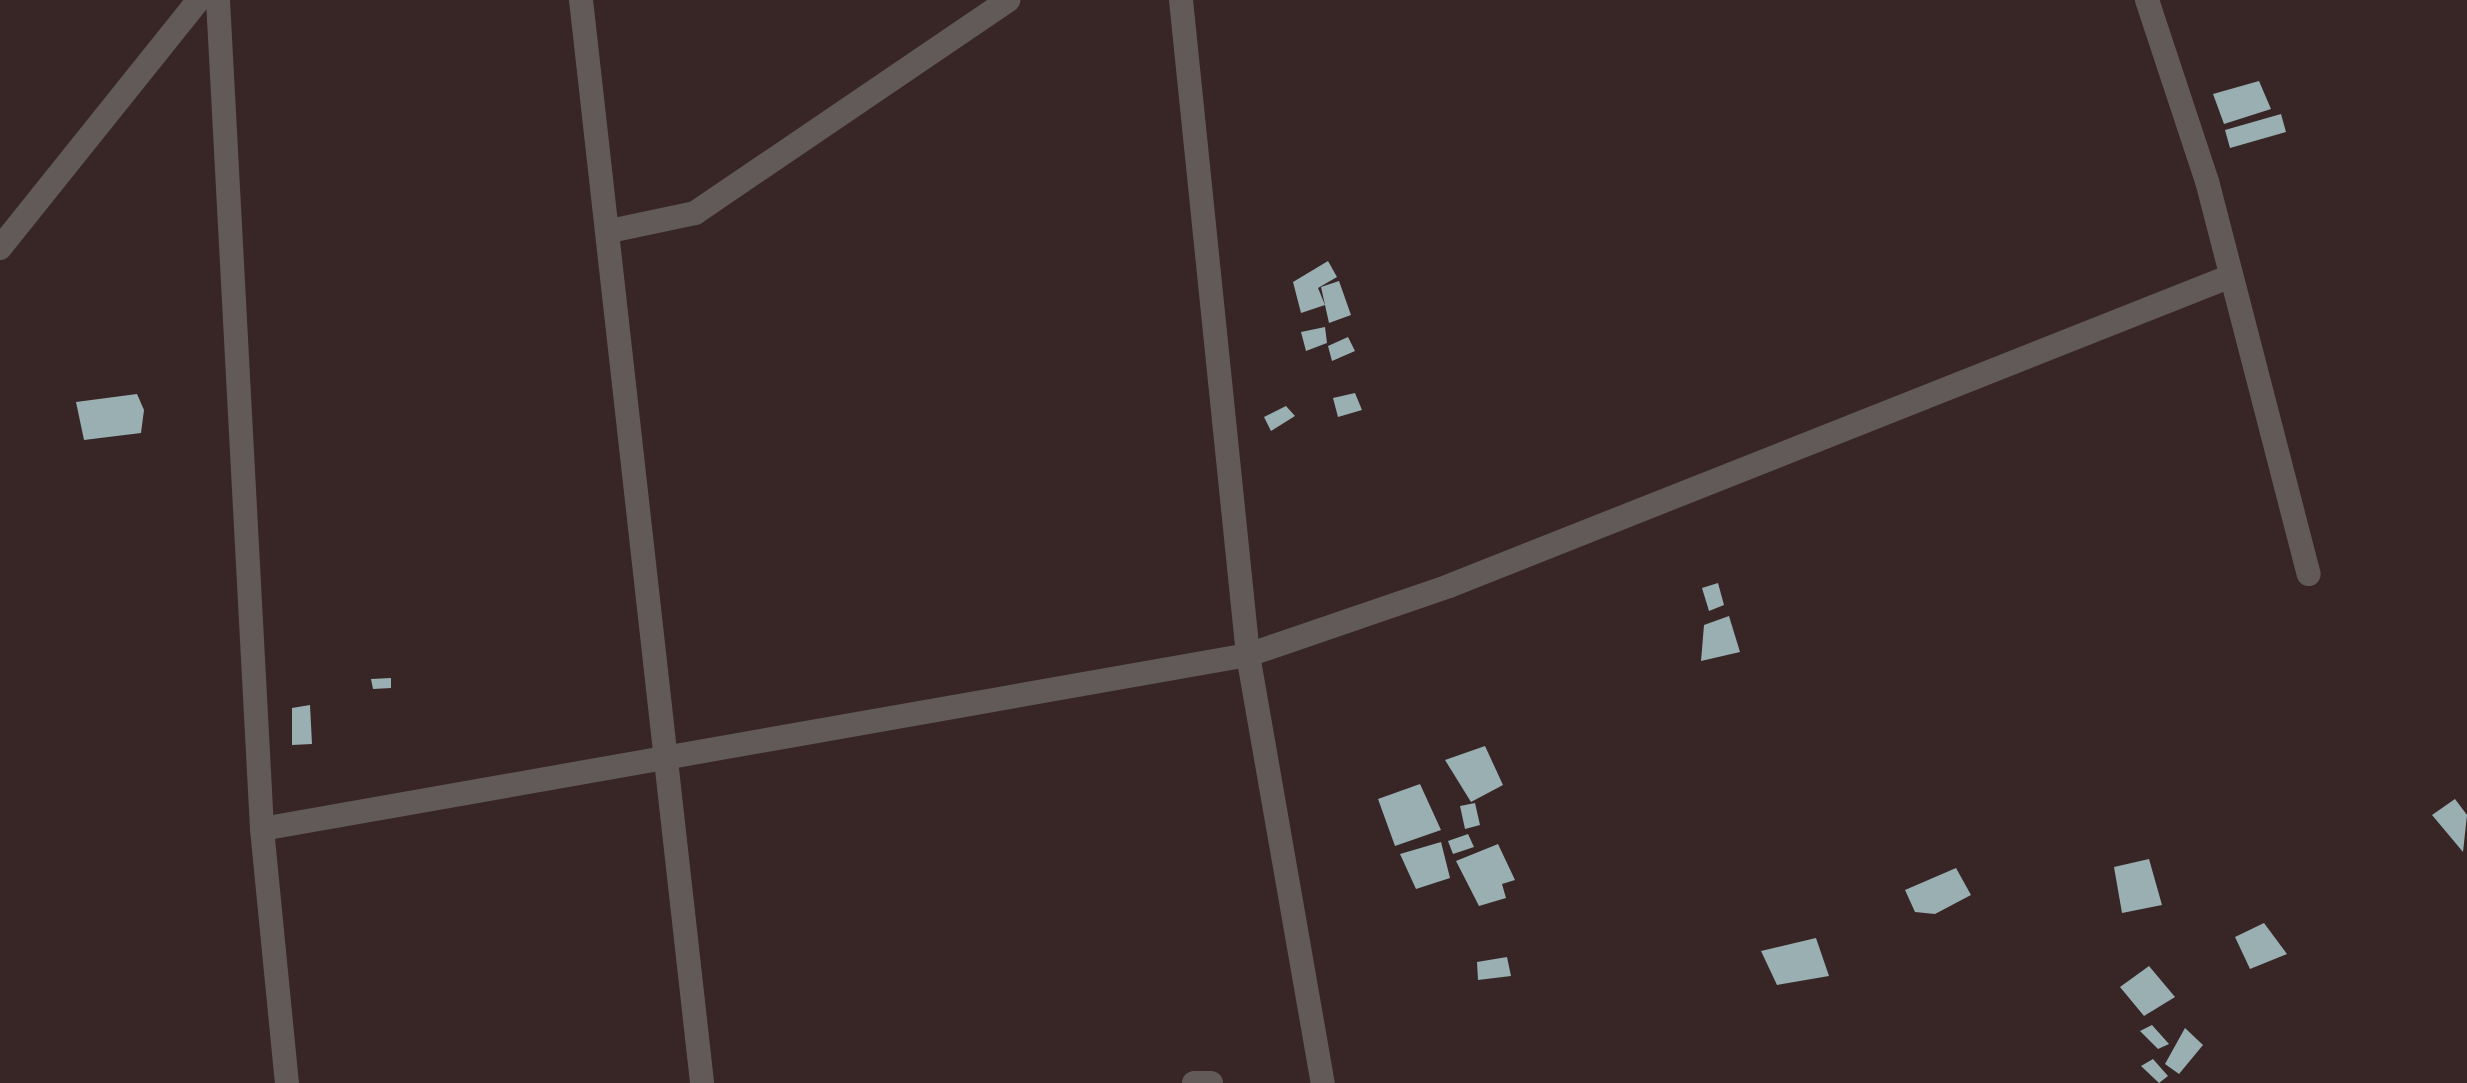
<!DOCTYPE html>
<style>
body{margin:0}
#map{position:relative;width:2467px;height:1083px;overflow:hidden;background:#372625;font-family:"IBM Plex Sans",sans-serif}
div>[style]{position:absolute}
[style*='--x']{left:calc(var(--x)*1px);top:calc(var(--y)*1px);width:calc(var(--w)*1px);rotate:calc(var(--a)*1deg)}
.building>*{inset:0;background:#99afb2}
.street>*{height:24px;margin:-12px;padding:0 12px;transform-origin:12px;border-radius:12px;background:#625a59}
span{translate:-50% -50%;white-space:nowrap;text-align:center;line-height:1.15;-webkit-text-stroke:8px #191211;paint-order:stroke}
</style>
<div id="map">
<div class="building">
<div style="clip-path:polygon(2259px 81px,2271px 109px,2224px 124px,2213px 94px)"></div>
<div style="clip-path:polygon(2281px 114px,2286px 132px,2230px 148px,2225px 130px)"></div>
<div style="clip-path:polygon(1328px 261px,1337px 277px,1318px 288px,1325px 305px,1301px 313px,1293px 282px)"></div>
<div style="clip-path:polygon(1339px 281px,1351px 315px,1329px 323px,1321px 287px)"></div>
<div style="clip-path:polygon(1325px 327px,1327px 343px,1306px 351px,1301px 332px)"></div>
<div style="clip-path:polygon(1348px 337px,1355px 351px,1332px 361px,1328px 346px)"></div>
<div style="clip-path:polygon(1355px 393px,1362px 410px,1338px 417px,1333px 398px)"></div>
<div style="clip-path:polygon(137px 394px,144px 410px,141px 433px,84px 440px,76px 402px)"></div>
<div style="clip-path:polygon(1286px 406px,1295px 416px,1271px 431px,1264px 417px)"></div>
<div style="clip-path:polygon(1718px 583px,1724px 605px,1709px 611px,1702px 588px)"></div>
<div style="clip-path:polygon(1729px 616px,1740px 652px,1701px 661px,1704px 625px)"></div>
<div style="clip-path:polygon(391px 678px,391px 688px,373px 689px,371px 679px)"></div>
<div style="clip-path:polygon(310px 705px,312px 744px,292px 745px,292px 708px)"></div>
<div style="clip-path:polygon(1485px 746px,1503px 785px,1471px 802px,1445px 760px)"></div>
<div style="clip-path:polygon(1420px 784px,1441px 830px,1395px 846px,1378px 799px)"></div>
<div style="clip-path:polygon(2455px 799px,2467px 815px,2463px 852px,2432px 815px)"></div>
<div style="clip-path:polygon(1475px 803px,1480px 825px,1465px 829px,1460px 806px)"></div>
<div style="clip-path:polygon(1468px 834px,1474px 847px,1453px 854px,1448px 841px)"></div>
<div style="clip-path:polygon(1441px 842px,1450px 878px,1416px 889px,1400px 854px)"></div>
<div style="clip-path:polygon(1498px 844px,1515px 880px,1502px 884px,1506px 898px,1479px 906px,1456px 861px)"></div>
<div style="clip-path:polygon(2149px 859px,2162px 905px,2122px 913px,2114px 867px)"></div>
<div style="clip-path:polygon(1956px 868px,1971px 895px,1935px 914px,1915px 912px,1905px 890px)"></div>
<div style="clip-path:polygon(2264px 923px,2287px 954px,2250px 969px,2235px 937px)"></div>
<div style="clip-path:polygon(1816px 938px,1829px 976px,1777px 985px,1761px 951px)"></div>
<div style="clip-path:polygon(1507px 957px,1511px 976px,1478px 980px,1477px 962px)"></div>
<div style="clip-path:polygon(2149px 966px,2175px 997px,2144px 1016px,2120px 987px)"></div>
<div style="clip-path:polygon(2152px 1025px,2169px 1044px,2158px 1049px,2140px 1031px)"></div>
<div style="clip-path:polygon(2185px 1028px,2203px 1045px,2179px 1074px,2165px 1064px)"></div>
<div style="clip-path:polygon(2153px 1059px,2168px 1076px,2159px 1083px,2141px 1066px)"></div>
</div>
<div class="street">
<div style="--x:218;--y:0;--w:830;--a:86.96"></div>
<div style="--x:262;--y:829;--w:255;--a:84.4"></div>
<div style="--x:581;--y:0;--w:1090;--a:83.62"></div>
<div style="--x:1181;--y:0;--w:658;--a:84.16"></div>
<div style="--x:1248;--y:655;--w:435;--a:80.1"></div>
<div style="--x:2147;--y:0;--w:191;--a:71.7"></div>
<div style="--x:2207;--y:181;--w:406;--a:75.5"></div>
<div style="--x:610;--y:231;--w:87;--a:-12"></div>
<div style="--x:695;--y:213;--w:379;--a:-34.2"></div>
<div style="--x:0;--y:248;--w:318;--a:-51.3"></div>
<div style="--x:262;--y:829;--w:1001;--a:-10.01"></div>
<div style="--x:1248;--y:655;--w:213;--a:-18.9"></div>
<div style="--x:1449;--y:586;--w:841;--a:-21.62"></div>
<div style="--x:1194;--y:1083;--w:17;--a:0"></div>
</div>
</div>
